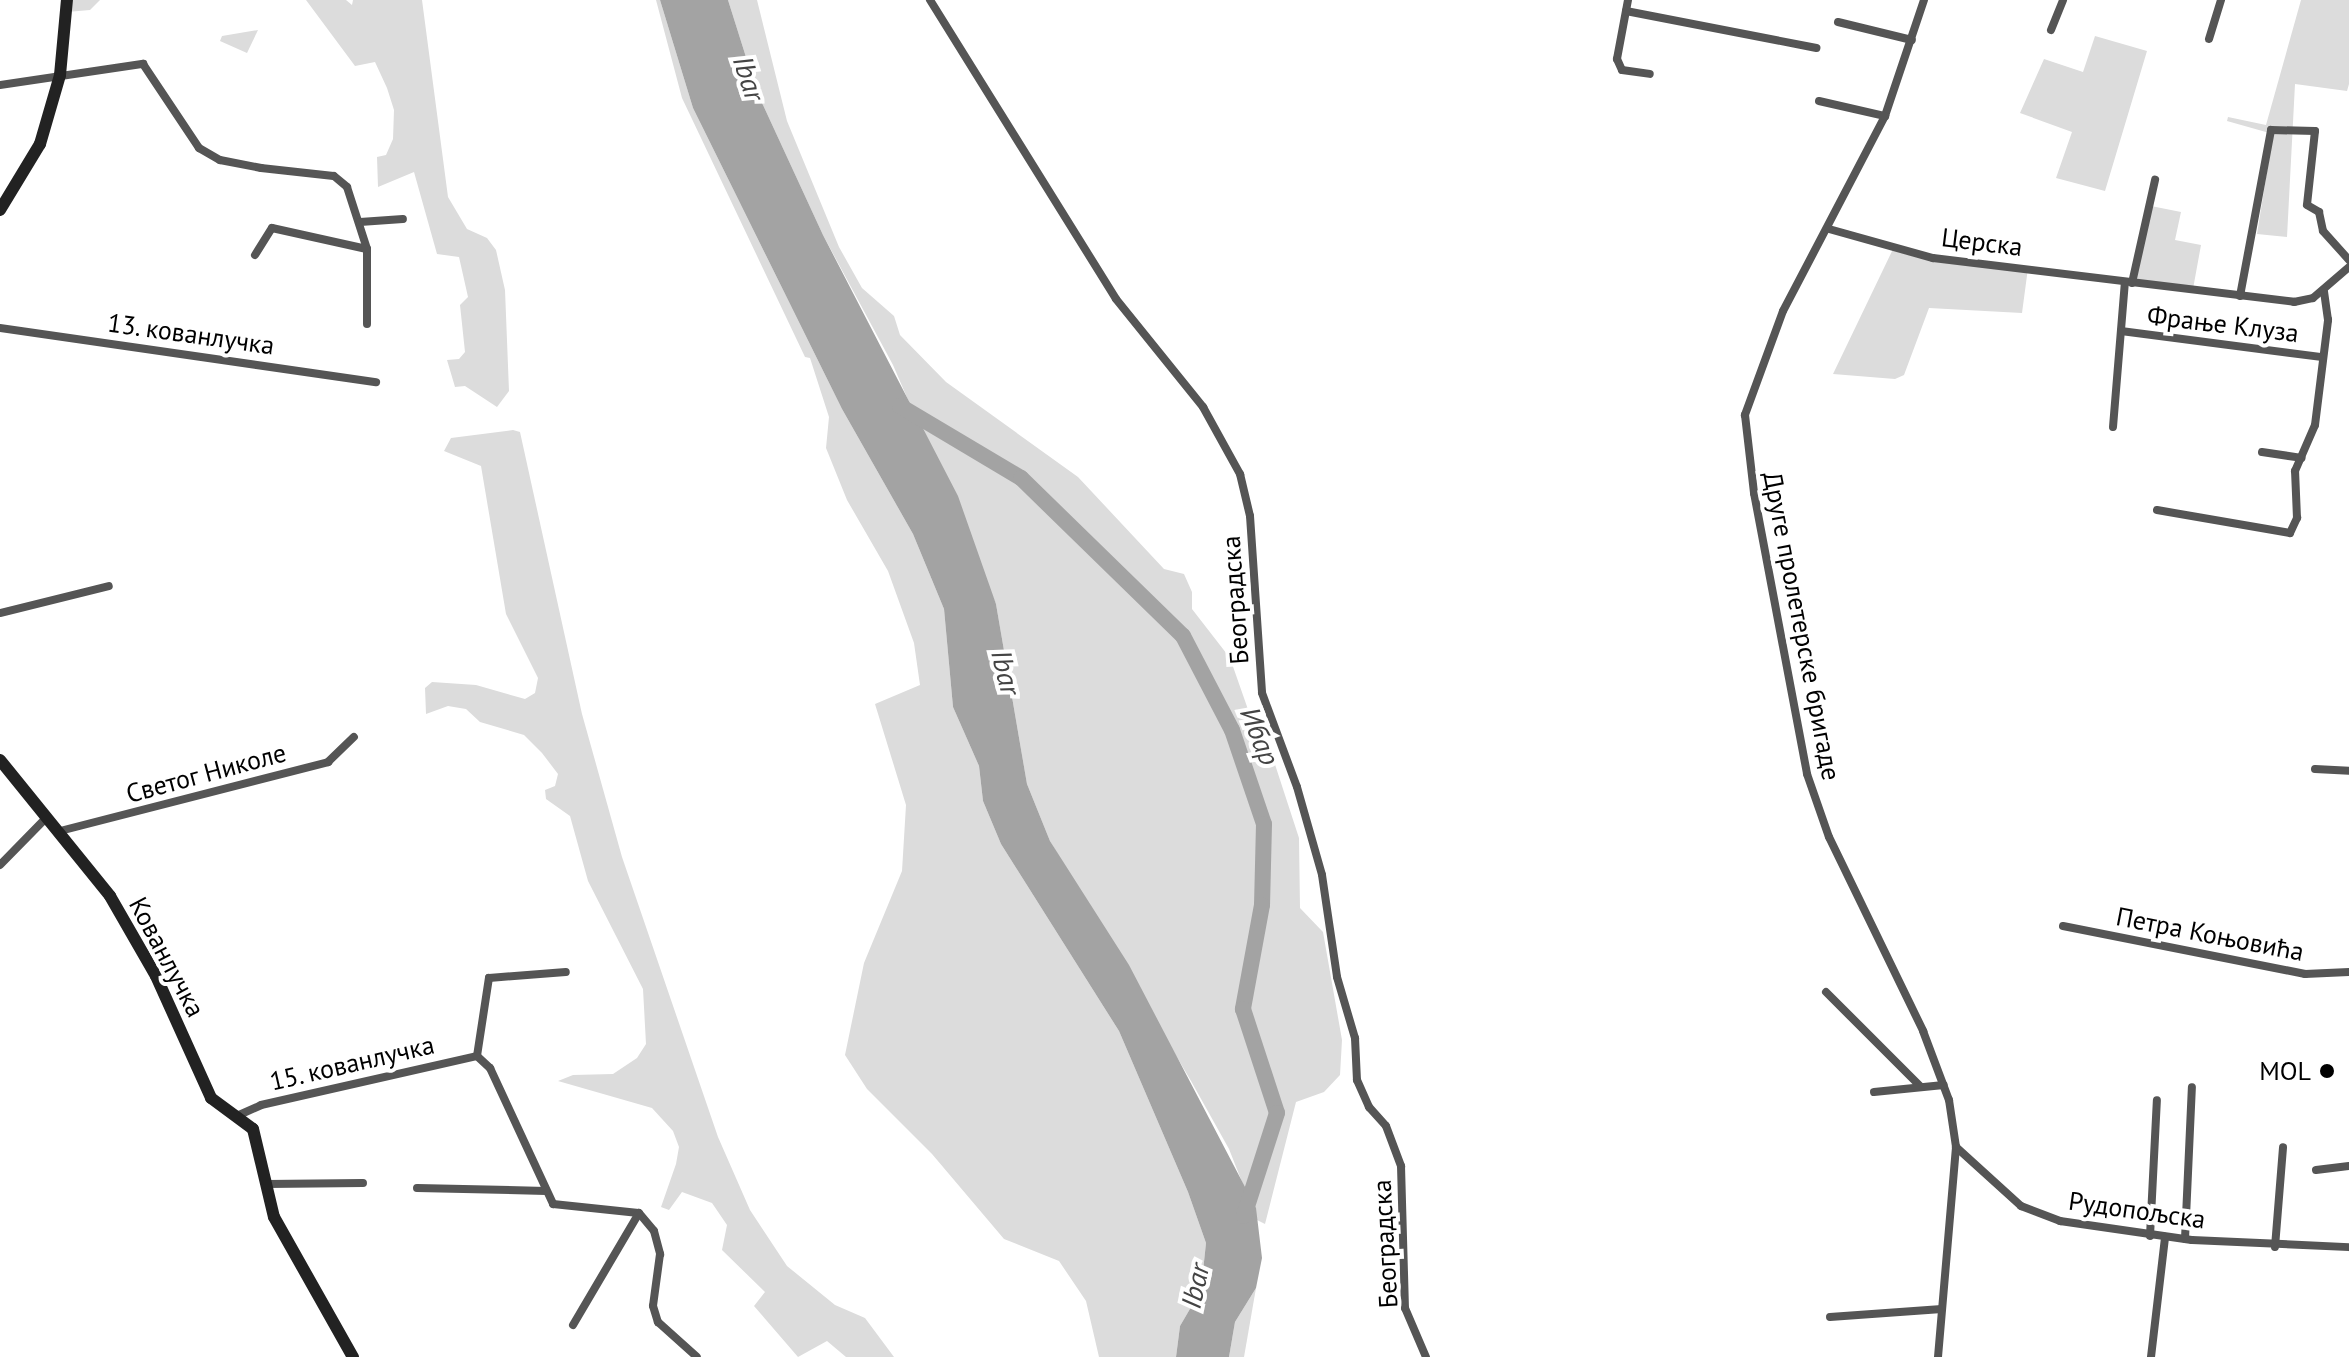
<!DOCTYPE html>
<meta charset="utf-8">
<style>
body{margin:0}
#map{position:relative;width:2349px;height:1357px;overflow:hidden;background:#fff;font-family:"PT Sans",sans-serif}
div>[style]{position:absolute}
[style*='--x']{left:calc(var(--x)*1px);top:calc(var(--y)*1px);width:calc(var(--w)*1px);rotate:calc(var(--a)*1deg)}
.green>*{inset:0;background:#dcdcdc}
.water>*{inset:0;background:#a3a3a3}
.river>*{height:16px;margin:-8px;padding:0 8px;transform-origin:8px;border-radius:8px;background:#a3a3a3}
.street>*{height:8px;margin:-4px;padding:0 4px;transform-origin:4px;border-radius:4px;background:#555}
.secondary>*{height:12px;margin:-6px;padding:0 6px;transform-origin:6px;border-radius:6px;background:#222}
.dots>*{width:22px;height:22px;translate:-50% -50%;box-sizing:border-box;border:4px solid #fff;border-radius:50%}
span{translate:-50% -50%;white-space:nowrap;text-align:center;line-height:1.15;-webkit-text-stroke:8px #fff;paint-order:stroke}
.street-label{font-size:26px;color:#000}
.poi-label{font-size:26px;color:#000}
.right{translate:-100% -50%;text-align:right}
.water-label{font-size:28px;color:#444;font-style:italic}
</style>
<div id="map">
<div class="green">
<div style="clip-path:polygon(67px 0,100px 0,90px 10px,67px 12px)"></div>
<div style="clip-path:polygon(306px 0,346px 0,352px 5px,353px 0,422px 0,448px 197px,467px 229px,487px 238px,496px 250px,505px 290px,509px 391px,497px 407px,465px 386px,455px 387px,447px 360px,459px 359px,465px 352px,460px 305px,468px 297px,459px 257px,437px 254px,414px 172px,378px 187px,377px 157px,386px 155px,393px 139px,394px 110px,387px 88px,375px 62px,355px 66px)"></div>
<div style="clip-path:polygon(656px 0,660px 0,693px 108px,842px 409px,913px 534px,944px 609px,953px 707px,979px 766px,983px 801px,1001px 844px,1119px 1031px,1188px 1192px,1206px 1243px,1201px 1290px,1180px 1326px,1176px 1357px,1099px 1357px,1086px 1301px,1059px 1261px,1004px 1239px,932px 1154px,867px 1089px,845px 1055px,864px 963px,902px 871px,906px 805px,875px 704px,920px 685px,914px 643px,888px 571px,847px 500px,826px 448px,829px 417px,810px 358px,805px 357px,682px 98px)"></div>
<div style="clip-path:polygon(728px 0,757px 0,787px 121px,839px 247px,862px 288px,894px 316px,900px 335px,946px 382px,1078px 477px,1164px 569px,1184px 574px,1192px 592px,1192px 609px,1230px 658px,1251px 718px,1268px 743px,1299px 838px,1300px 908px,1323px 932px,1342px 1040px,1340px 1075px,1324px 1092px,1296px 1102px,1265px 1224px,1257px 1220px,1229px 1149px,1191px 1081px,1050px 841px,1027px 784px,996px 604px,893px 365px,823px 235px,757px 92px)"></div>
<div style="clip-path:polygon(2301px 0,2349px 0,2349px 84px,2347px 91px,2295px 84px,2287px 237px,2257px 234px,2273px 134px,2227px 121px,2228px 117px,2266px 125px)"></div>
<div style="clip-path:polygon(258px 30px,247px 53px,220px 41px,222px 36px)"></div>
<div style="clip-path:polygon(2095px 36px,2147px 51px,2105px 191px,2056px 178px,2072px 132px,2020px 113px,2044px 59px,2083px 72px)"></div>
<div style="clip-path:polygon(2151px 206px,2181px 212px,2175px 240px,2201px 245px,2193px 289px,2132px 283px)"></div>
<div style="clip-path:polygon(1894px 247px,1933px 258px,2028px 268px,2022px 313px,1929px 308px,1904px 375px,1895px 379px,1833px 374px)"></div>
<div style="clip-path:polygon(513px 430px,520px 432px,582px 714px,622px 857px,718px 1137px,750px 1210px,787px 1266px,835px 1305px,865px 1318px,894px 1357px,846px 1357px,827px 1341px,798px 1357px,754px 1306px,765px 1292px,722px 1250px,727px 1225px,712px 1203px,682px 1192px,669px 1210px,661px 1207px,676px 1164px,679px 1147px,673px 1131px,652px 1108px,558px 1081px,573px 1075px,613px 1074px,637px 1058px,646px 1044px,643px 989px,588px 881px,570px 816px,546px 799px,545px 790px,555px 786px,558px 774px,542px 753px,524px 735px,480px 722px,466px 709px,448px 706px,426px 714px,425px 688px,432px 682px,476px 685px,525px 699px,535px 693px,538px 678px,506px 614px,481px 466px,444px 451px,451px 438px)"></div>
<div style="clip-path:polygon(1256px 1288px,1244px 1357px,1229px 1357px,1235px 1322px)"></div>
</div>
<div class="water">
<div style="clip-path:polygon(660px 0,728px 0,757px 92px,823px 235px,958px 496px,996px 604px,1027px 784px,1050px 841px,1129px 965px,1256px 1208px,1262px 1258px,1256px 1288px,1235px 1322px,1229px 1357px,1176px 1357px,1180px 1326px,1201px 1290px,1206px 1243px,1188px 1192px,1119px 1031px,1001px 844px,983px 801px,979px 766px,953px 707px,944px 609px,913px 534px,842px 409px,693px 108px)"></div>
</div>
<div class="river">
<div style="--x:900;--y:406;--w:141;--a:30.8"></div>
<div style="--x:1021;--y:478;--w:226;--a:44.3"></div>
<div style="--x:1183;--y:636;--w:106;--a:62.5"></div>
<div style="--x:1232;--y:730;--w:99;--a:71.2"></div>
<div style="--x:1264;--y:824;--w:81;--a:91.4"></div>
<div style="--x:1262;--y:905;--w:106;--a:100.4"></div>
<div style="--x:1243;--y:1009;--w:109;--a:71.9"></div>
<div style="--x:1277;--y:1113;--w:108;--a:107.8"></div>
</div>
<div class="street">
<div style="--x:930;--y:0;--w:352;--a:58.1"></div>
<div style="--x:1116;--y:299;--w:139;--a:51.1"></div>
<div style="--x:1203;--y:407;--w:77;--a:61.1"></div>
<div style="--x:1240;--y:474;--w:43;--a:76.6"></div>
<div style="--x:1250;--y:516;--w:177;--a:86.1"></div>
<div style="--x:1262;--y:693;--w:100;--a:69.6"></div>
<div style="--x:1297;--y:787;--w:91;--a:74.1"></div>
<div style="--x:1322;--y:875;--w:103;--a:81.6"></div>
<div style="--x:1337;--y:977;--w:64;--a:73.6"></div>
<div style="--x:1355;--y:1038;--w:42;--a:87.3"></div>
<div style="--x:1357;--y:1080;--w:30;--a:66"></div>
<div style="--x:1369;--y:1107;--w:25;--a:48"></div>
<div style="--x:1386;--y:1126;--w:43;--a:69.4"></div>
<div style="--x:1401;--y:1166;--w:142;--a:88.4"></div>
<div style="--x:1405;--y:1308;--w:53;--a:66.8"></div>
<div style="--x:1628;--y:0;--w:60;--a:100.6"></div>
<div style="--x:1617;--y:59;--w:12;--a:66"></div>
<div style="--x:1622;--y:70;--w:28;--a:8"></div>
<div style="--x:1924;--y:0;--w:122;--a:108.6"></div>
<div style="--x:1885;--y:116;--w:220;--a:117.6"></div>
<div style="--x:1783;--y:311;--w:111;--a:110.1"></div>
<div style="--x:1745;--y:415;--w:79;--a:83.4"></div>
<div style="--x:1754;--y:493;--w:286;--a:79.3"></div>
<div style="--x:1807;--y:774;--w:67;--a:70.8"></div>
<div style="--x:1829;--y:837;--w:216;--a:64.1"></div>
<div style="--x:1923;--y:1031;--w:74;--a:69.4"></div>
<div style="--x:1949;--y:1100;--w:48;--a:81.5"></div>
<div style="--x:1626;--y:11;--w:194;--a:11"></div>
<div style="--x:1838;--y:22;--w:76;--a:13.7"></div>
<div style="--x:2051;--y:30;--w:32;--a:-68"></div>
<div style="--x:2209;--y:39;--w:41;--a:-72.9"></div>
<div style="--x:0;--y:85;--w:145;--a:-8.4"></div>
<div style="--x:143;--y:64;--w:101;--a:56.3"></div>
<div style="--x:199;--y:148;--w:24;--a:30"></div>
<div style="--x:220;--y:160;--w:42;--a:11"></div>
<div style="--x:261;--y:168;--w:73;--a:6.3"></div>
<div style="--x:334;--y:176;--w:17;--a:40"></div>
<div style="--x:347;--y:187;--w:65;--a:72.1"></div>
<div style="--x:367;--y:249;--w:75;--a:90"></div>
<div style="--x:1819;--y:101;--w:68;--a:12.8"></div>
<div style="--x:360;--y:222;--w:43;--a:-4"></div>
<div style="--x:1829;--y:229;--w:108;--a:15.6"></div>
<div style="--x:1933;--y:258;--w:364;--a:6.9"></div>
<div style="--x:2294;--y:302;--w:19;--a:-12"></div>
<div style="--x:2313;--y:298;--w:48;--a:-40.7"></div>
<div style="--x:255;--y:255;--w:32;--a:-58"></div>
<div style="--x:272;--y:228;--w:97;--a:12.5"></div>
<div style="--x:2132;--y:283;--w:106;--a:-77.4"></div>
<div style="--x:2240;--y:296;--w:169;--a:-79.4"></div>
<div style="--x:2271;--y:130;--w:44;--a:1.3"></div>
<div style="--x:2315;--y:131;--w:74;--a:96.2"></div>
<div style="--x:2307;--y:205;--w:14;--a:30"></div>
<div style="--x:2319;--y:212;--w:19;--a:78"></div>
<div style="--x:2323;--y:231;--w:39;--a:48"></div>
<div style="--x:0;--y:328;--w:380;--a:8.2"></div>
<div style="--x:2121;--y:331;--w:201;--a:7.4"></div>
<div style="--x:2113;--y:427;--w:145;--a:-85.3"></div>
<div style="--x:2262;--y:452;--w:40;--a:8.5"></div>
<div style="--x:2157;--y:510;--w:135;--a:9.8"></div>
<div style="--x:2290;--y:533;--w:17;--a:-65"></div>
<div style="--x:2297;--y:518;--w:47;--a:-92.4"></div>
<div style="--x:2295;--y:471;--w:50;--a:-66.5"></div>
<div style="--x:2315;--y:425;--w:106;--a:-82.9"></div>
<div style="--x:2328;--y:320;--w:30;--a:-98"></div>
<div style="--x:0;--y:613;--w:112;--a:-13.9"></div>
<div style="--x:2315;--y:769;--w:34;--a:3"></div>
<div style="--x:60;--y:831;--w:277;--a:-14.4"></div>
<div style="--x:328;--y:762;--w:36;--a:-44"></div>
<div style="--x:0;--y:865;--w:67;--a:-45.6"></div>
<div style="--x:2063;--y:926;--w:247;--a:11.2"></div>
<div style="--x:2305;--y:974;--w:44;--a:-2.6"></div>
<div style="--x:1826;--y:992;--w:134;--a:45"></div>
<div style="--x:477;--y:1056;--w:79;--a:-81.3"></div>
<div style="--x:489;--y:978;--w:77;--a:-4.5"></div>
<div style="--x:1874;--y:1092;--w:70;--a:-5.7"></div>
<div style="--x:239;--y:1115;--w:24;--a:-24"></div>
<div style="--x:261;--y:1105;--w:221;--a:-12.8"></div>
<div style="--x:477;--y:1056;--w:18;--a:43"></div>
<div style="--x:490;--y:1068;--w:150;--a:65.1"></div>
<div style="--x:553;--y:1204;--w:86;--a:6"></div>
<div style="--x:639;--y:1213;--w:23;--a:50"></div>
<div style="--x:654;--y:1231;--w:24;--a:75"></div>
<div style="--x:660;--y:1254;--w:52;--a:97.7"></div>
<div style="--x:653;--y:1306;--w:17;--a:73"></div>
<div style="--x:658;--y:1322;--w:52;--a:41.9"></div>
<div style="--x:2316;--y:1170;--w:33;--a:-7"></div>
<div style="--x:267;--y:1184;--w:96;--a:-0.6"></div>
<div style="--x:417;--y:1188;--w:129;--a:1.3"></div>
<div style="--x:2150;--y:1236;--w:136;--a:-87.1"></div>
<div style="--x:2185;--y:1239;--w:152;--a:-87.4"></div>
<div style="--x:2275;--y:1247;--w:100;--a:-85.4"></div>
<div style="--x:1830;--y:1317;--w:112;--a:-4.1"></div>
<div style="--x:573;--y:1325;--w:130;--a:-59.5"></div>
<div style="--x:1938;--y:1357;--w:211;--a:-85.1"></div>
<div style="--x:1956;--y:1147;--w:88;--a:42.2"></div>
<div style="--x:2021;--y:1206;--w:42;--a:21"></div>
<div style="--x:2060;--y:1221;--w:133;--a:8.2"></div>
<div style="--x:2192;--y:1240;--w:157;--a:2.6"></div>
<div style="--x:2151;--y:1357;--w:121;--a:-83.3"></div>
</div>
<div class="secondary">
<div style="--x:0;--y:210;--w:77;--a:-58.8"></div>
<div style="--x:40;--y:144;--w:72;--a:-73.8"></div>
<div style="--x:60;--y:75;--w:75;--a:-84.7"></div>
<div style="--x:0;--y:760;--w:175;--a:51"></div>
<div style="--x:110;--y:896;--w:92;--a:60.1"></div>
<div style="--x:156;--y:976;--w:134;--a:65.7"></div>
<div style="--x:211;--y:1098;--w:52;--a:36.4"></div>
<div style="--x:253;--y:1129;--w:90;--a:76.6"></div>
<div style="--x:274;--y:1217;--w:161;--a:60.6"></div>
</div>
<div class="dots">
<div style="left:2327px;top:1071px;background:#000"></div>
</div>
<div class="street-label">
<span style="left:1982px;top:242px;rotate:7deg">Церска</span>
<span style="left:2223px;top:324px;rotate:7deg">Фрање Клуза</span>
<span style="left:191px;top:334px;rotate:8deg">13. кованлучка</span>
<span style="left:1235px;top:600px;rotate:-94deg">Београдска</span>
<span style="left:1802px;top:626px;rotate:79deg">Друге пролетерске бригаде</span>
<span style="left:206px;top:773px;rotate:-15deg">Светог Николе</span>
<span style="left:2210px;top:934px;rotate:11deg">Петра Коњовића</span>
<span style="left:167px;top:957px;rotate:62deg">Кованлучка</span>
<span style="left:352px;top:1063px;rotate:-13deg">15. кованлучка</span>
<span style="left:2137px;top:1210px;rotate:8deg">Рудопољска</span>
<span style="left:1385px;top:1244px;rotate:-93deg">Београдска</span>
</div>
<div class="poi-label">
<span class="right" style="left:2311px;top:1071px">MOL</span>
</div>
<div class="water-label">
<span style="left:749px;top:78px;rotate:72deg">Ibar</span>
<span style="left:1006px;top:672px;rotate:76deg">Ibar</span>
<span style="left:1260px;top:736px;rotate:68deg">Ибар</span>
<span style="left:1195px;top:1286px;rotate:-78deg">Ibar</span>
</div>
</div>
